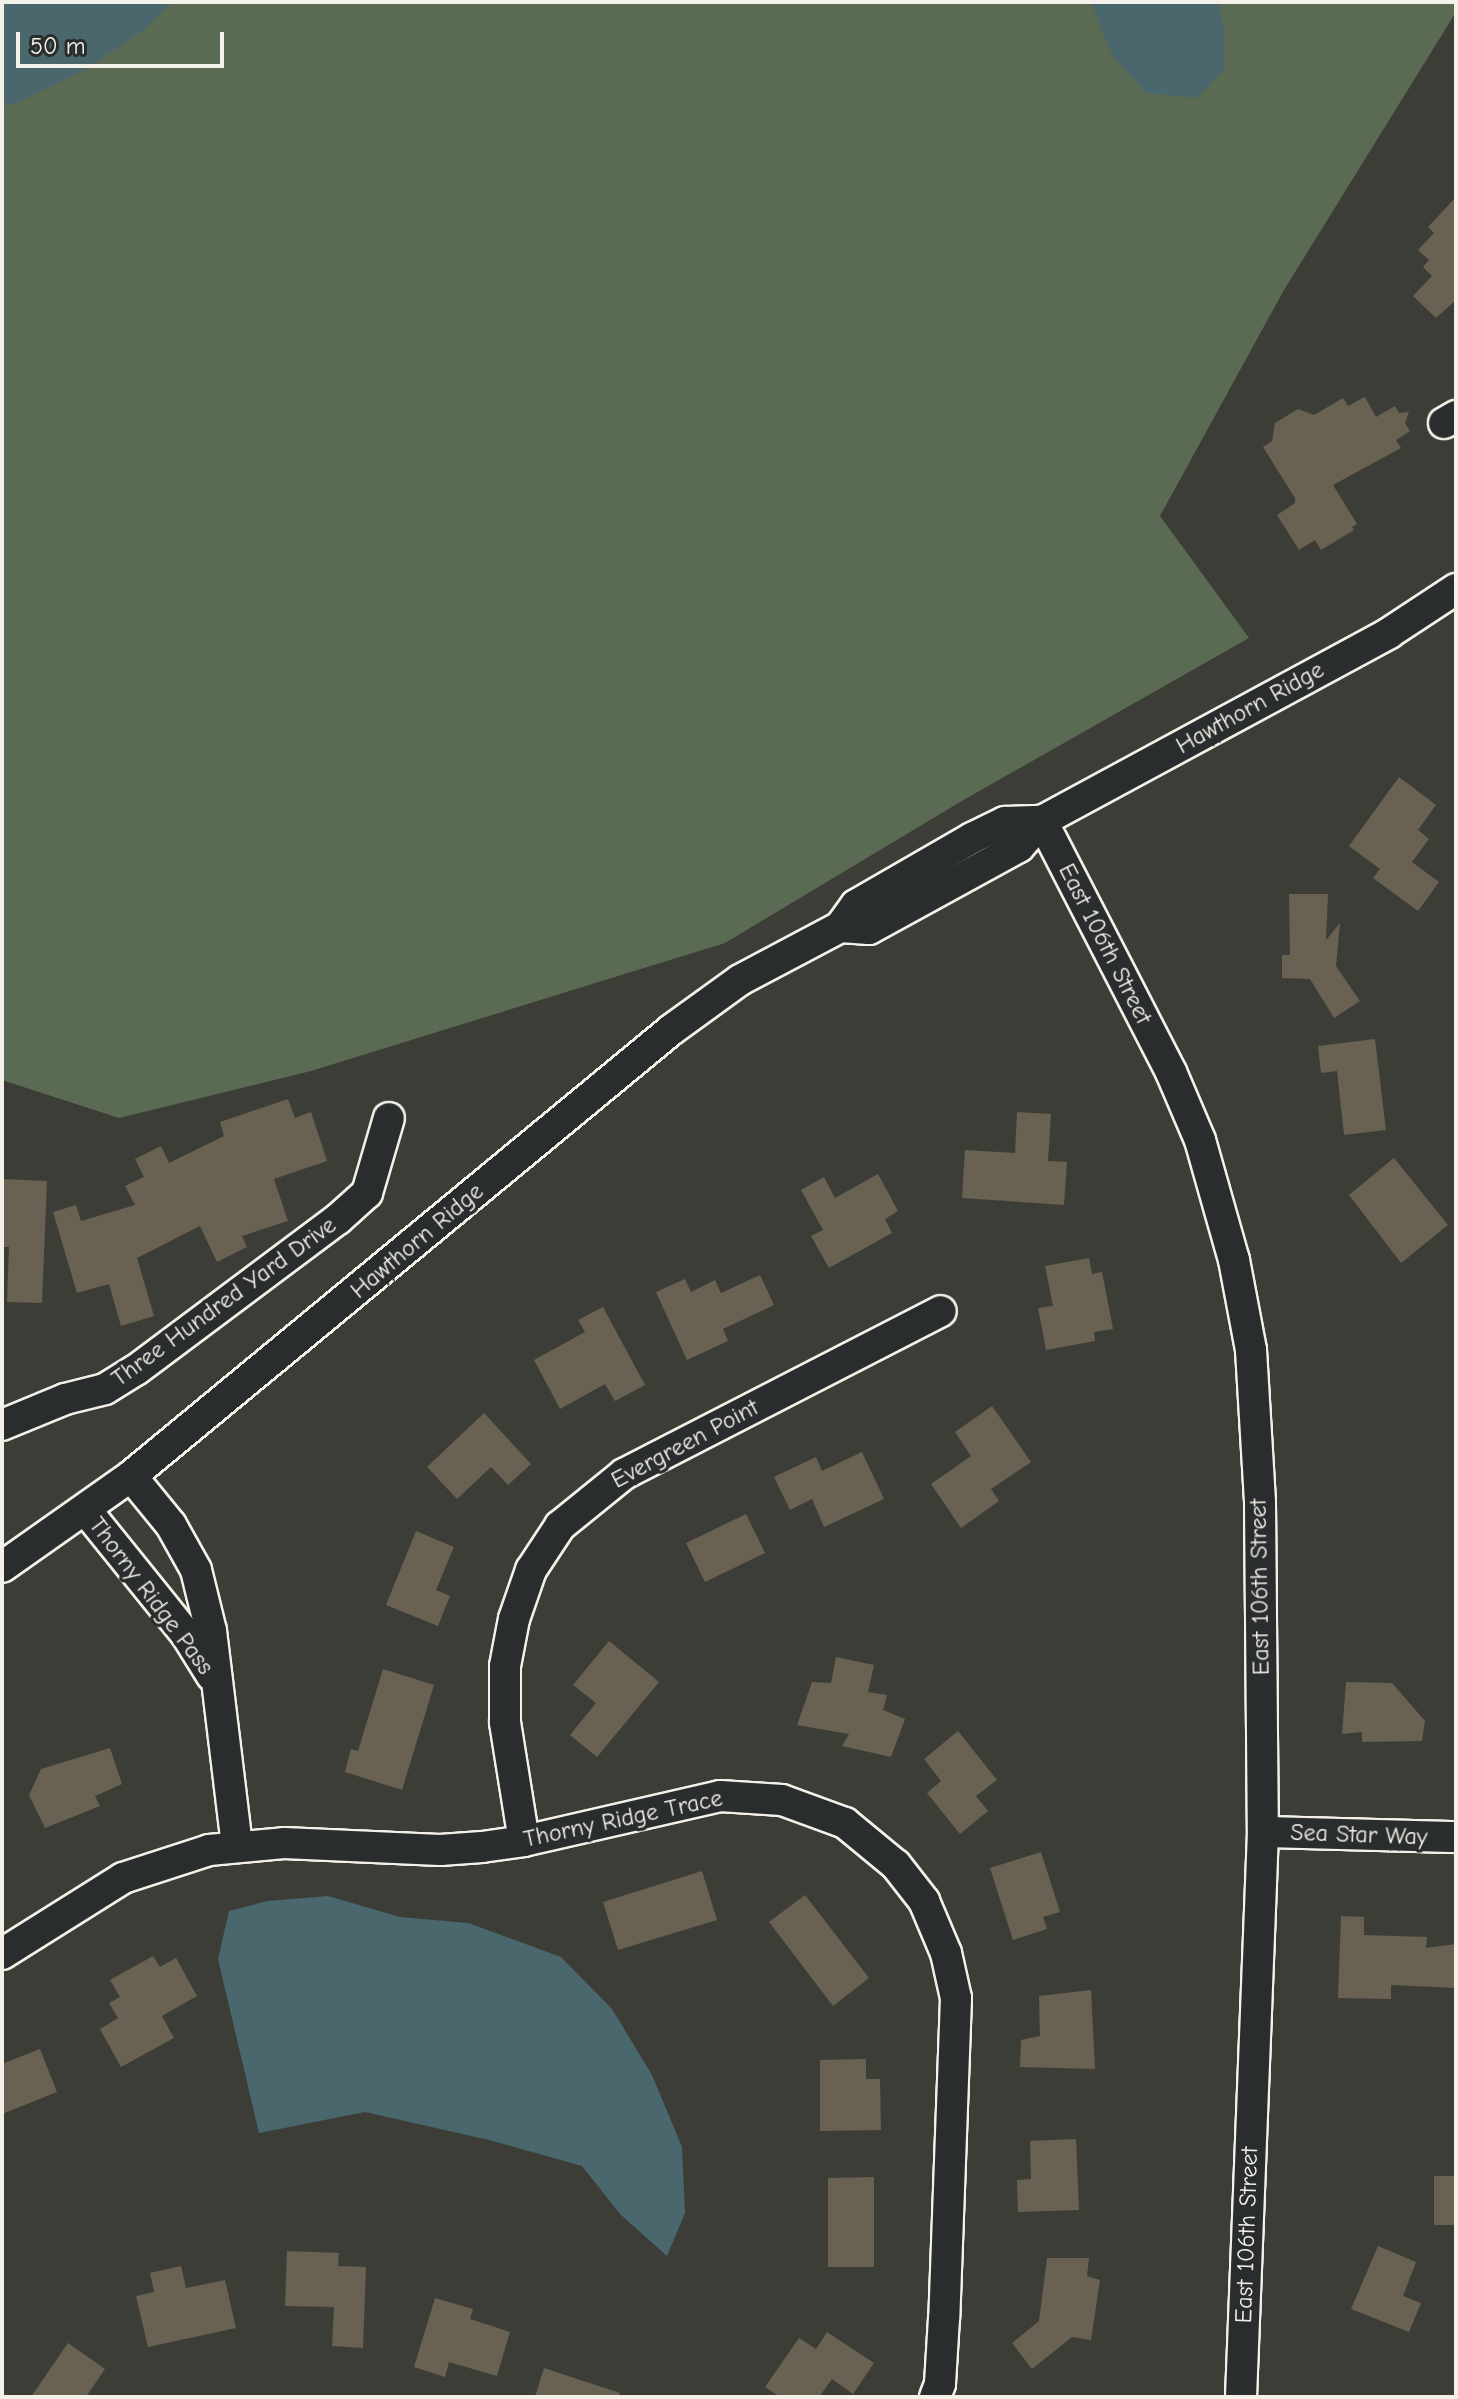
<!DOCTYPE html>
<style>
body{margin:0}
#map{position:relative;width:1458px;height:2399px;overflow:hidden;background:#3d3d38;font-family:"Comic Neue",sans-serif}
div>[style]{position:absolute}
[style*='--x']{left:calc(var(--x)*1px);top:calc(var(--y)*1px);width:calc(var(--w)*1px);rotate:calc(var(--a)*1deg)}
.green>*{inset:0;background:#5b6a53}
.water>*{inset:0;background:#49676c}
.building>*{inset:0;background:#696151}
.roads{filter:drop-shadow(2px 0 #f4f1e8) drop-shadow(-2px 0 #f4f1e8) drop-shadow(0 2px #f4f1e8) drop-shadow(0 -2px #f4f1e8)}
.street>*{height:30px;margin:-15px;padding:0 15px;transform-origin:15px;border-radius:15px;background:#2a2d2e}
span{translate:-50% -50%;white-space:nowrap;text-align:center;line-height:1.15;-webkit-text-stroke:7px #2a2d2e;paint-order:stroke}
.street-label{font-size:24px;color:#f4f1e8}
.frame{position:absolute;inset:0;border:4px solid #f4f1e8;pointer-events:none}
.scale{position:absolute;left:16px;top:32px;width:208px;height:36px;box-sizing:border-box;border:4px solid #f4f1e8;border-top:0;padding-left:10px;font-size:24px;line-height:28px;white-space:nowrap;color:#f4f1e8;-webkit-text-stroke:6px #2a2d2e;paint-order:stroke}
</style>
<div id="map">
<div class="green">
<div style="clip-path:polygon(2px 2px,1456px 2px,1456px 12px,1284px 290px,1160px 516px,1249px 638px,960px 802px,725px 943px,311px 1071px,119px 1118px,2px 1080px)"></div>
</div>
<div class="water">
<div style="clip-path:polygon(8px 2px,171px 2px,145px 29px,86px 69px,17px 103px,2px 106px,2px 5px)"></div>
<div style="clip-path:polygon(1091px 2px,1218px 2px,1224px 31px,1224px 69px,1197px 98px,1146px 93px,1112px 55px)"></div>
<div style="clip-path:polygon(328px 1896px,400px 1917px,468px 1923px,561px 1957px,612px 2009px,652px 2075px,682px 2147px,685px 2213px,667px 2256px,620px 2214px,582px 2166px,489px 2140px,365px 2112px,259px 2133px,218px 1959px,229px 1911px,267px 1901px)"></div>
</div>
<div class="building">
<div style="clip-path:polygon(1456px 197px,1456px 300px,1436px 318px,1413px 296px,1432px 276px,1423px 267px,1429px 260px,1418px 250px,1434px 233px,1428px 227px)"></div>
<div style="clip-path:polygon(1365px 397px,1376px 417px,1395px 406px,1399px 413px,1409px 412px,1405px 423px,1410px 431px,1396px 440px,1401px 448px,1333px 485px,1357px 524px,1352px 527px,1354px 530px,1321px 550px,1315px 540px,1299px 550px,1277px 515px,1295px 503px,1295px 498px,1263px 447px,1272px 441px,1275px 423px,1298px 409px,1314px 415px,1343px 398px,1348px 406px)"></div>
<div style="clip-path:polygon(1399px 777px,1436px 805px,1418px 830px,1429px 839px,1412px 862px,1439px 882px,1418px 911px,1373px 878px,1380px 869px,1349px 846px)"></div>
<div style="clip-path:polygon(1289px 894px,1328px 894px,1326px 940px,1340px 923px,1336px 966px,1360px 1001px,1334px 1018px,1310px 979px,1282px 978px,1282px 955px,1290px 955px)"></div>
<div style="clip-path:polygon(1375px 1039px,1386px 1130px,1344px 1135px,1337px 1071px,1321px 1073px,1318px 1046px)"></div>
<div style="clip-path:polygon(288px 1099px,295px 1118px,311px 1112px,327px 1161px,274px 1179px,288px 1221px,242px 1236px,247px 1247px,217px 1262px,200px 1226px,137px 1258px,154px 1316px,121px 1326px,109px 1284px,77px 1293px,53px 1212px,76px 1205px,81px 1221px,135px 1205px,125px 1186px,144px 1177px,135px 1159px,161px 1146px,169px 1163px,224px 1136px,220px 1122px)"></div>
<div style="clip-path:polygon(1017px 1112px,1051px 1114px,1048px 1161px,1067px 1162px,1064px 1205px,962px 1198px,965px 1150px,1015px 1153px)"></div>
<div style="clip-path:polygon(1394px 1158px,1448px 1225px,1401px 1263px,1349px 1195px)"></div>
<div style="clip-path:polygon(878px 1174px,898px 1211px,885px 1219px,892px 1233px,829px 1268px,811px 1236px,823px 1230px,801px 1190px,824px 1177px,835px 1198px)"></div>
<div style="clip-path:polygon(2px 1179px,47px 1181px,42px 1303px,7px 1302px,9px 1247px,2px 1247px)"></div>
<div style="clip-path:polygon(1089px 1258px,1092px 1274px,1102px 1272px,1113px 1329px,1094px 1332px,1095px 1341px,1046px 1350px,1038px 1308px,1053px 1306px,1045px 1266px)"></div>
<div style="clip-path:polygon(760px 1275px,774px 1305px,723px 1329px,728px 1341px,687px 1360px,656px 1292px,685px 1279px,691px 1292px,715px 1280px,721px 1293px)"></div>
<div style="clip-path:polygon(603px 1307px,645px 1385px,615px 1401px,605px 1384px,560px 1409px,534px 1360px,585px 1332px,578px 1320px)"></div>
<div style="clip-path:polygon(992px 1406px,1031px 1462px,991px 1489px,999px 1501px,961px 1528px,931px 1484px,971px 1456px,955px 1432px)"></div>
<div style="clip-path:polygon(484px 1413px,531px 1464px,508px 1485px,491px 1467px,457px 1499px,427px 1467px)"></div>
<div style="clip-path:polygon(862px 1452px,884px 1499px,824px 1527px,812px 1499px,790px 1510px,774px 1477px,816px 1457px,822px 1471px)"></div>
<div style="clip-path:polygon(746px 1514px,765px 1553px,705px 1582px,686px 1543px)"></div>
<div style="clip-path:polygon(416px 1531px,454px 1547px,436px 1590px,450px 1596px,438px 1626px,386px 1605px)"></div>
<div style="clip-path:polygon(609px 1641px,659px 1682px,597px 1757px,570px 1735px,596px 1703px,573px 1685px)"></div>
<div style="clip-path:polygon(836px 1657px,874px 1665px,868px 1692px,887px 1695px,883px 1710px,905px 1719px,891px 1757px,842px 1746px,849px 1734px,797px 1725px,812px 1682px,831px 1683px)"></div>
<div style="clip-path:polygon(383px 1669px,434px 1685px,402px 1790px,345px 1772px,351px 1749px,358px 1751px)"></div>
<div style="clip-path:polygon(1346px 1682px,1392px 1683px,1425px 1721px,1422px 1741px,1362px 1742px,1362px 1732px,1342px 1734px)"></div>
<div style="clip-path:polygon(958px 1731px,997px 1780px,976px 1796px,988px 1811px,960px 1834px,927px 1793px,941px 1781px,924px 1759px)"></div>
<div style="clip-path:polygon(110px 1748px,122px 1784px,95px 1796px,100px 1806px,45px 1828px,29px 1795px,41px 1769px)"></div>
<div style="clip-path:polygon(1041px 1852px,1060px 1912px,1043px 1917px,1047px 1929px,1013px 1940px,990px 1868px)"></div>
<div style="clip-path:polygon(702px 1871px,717px 1920px,618px 1950px,603px 1902px)"></div>
<div style="clip-path:polygon(805px 1895px,869px 1978px,833px 2006px,769px 1922px)"></div>
<div style="clip-path:polygon(1341px 1916px,1364px 1917px,1364px 1935px,1427px 1937px,1426px 1948px,1456px 1944px,1456px 1988px,1391px 1985px,1391px 1999px,1338px 1998px)"></div>
<div style="clip-path:polygon(153px 1956px,160px 1967px,176px 1958px,197px 1996px,162px 2016px,174px 2038px,121px 2067px,100px 2029px,118px 2018px,109px 2003px,120px 1997px,110px 1980px)"></div>
<div style="clip-path:polygon(1091px 1990px,1095px 2069px,1020px 2067px,1021px 2040px,1040px 2036px,1039px 1996px)"></div>
<div style="clip-path:polygon(40px 2049px,57px 2092px,2px 2114px,2px 2064px)"></div>
<div style="clip-path:polygon(866px 2059px,866px 2079px,880px 2079px,881px 2130px,820px 2131px,820px 2060px)"></div>
<div style="clip-path:polygon(1076px 2139px,1079px 2210px,1018px 2212px,1017px 2180px,1031px 2179px,1030px 2141px)"></div>
<div style="clip-path:polygon(1434px 2176px,1456px 2176px,1456px 2225px,1434px 2225px)"></div>
<div style="clip-path:polygon(874px 2177px,874px 2267px,828px 2267px,828px 2178px)"></div>
<div style="clip-path:polygon(1378px 2246px,1416px 2262px,1403px 2296px,1421px 2303px,1409px 2332px,1351px 2309px)"></div>
<div style="clip-path:polygon(287px 2251px,339px 2253px,338px 2266px,366px 2267px,363px 2348px,332px 2346px,334px 2307px,285px 2306px)"></div>
<div style="clip-path:polygon(1047px 2258px,1089px 2258px,1087px 2276px,1100px 2280px,1091px 2340px,1072px 2337px,1032px 2369px,1012px 2343px,1039px 2321px)"></div>
<div style="clip-path:polygon(181px 2266px,186px 2288px,225px 2280px,236px 2328px,148px 2347px,136px 2296px,154px 2292px,150px 2273px)"></div>
<div style="clip-path:polygon(435px 2298px,473px 2309px,470px 2319px,510px 2332px,497px 2376px,449px 2362px,445px 2377px,414px 2367px)"></div>
<div style="clip-path:polygon(827px 2332px,874px 2363px,853px 2394px,832px 2379px,819px 2397px,780px 2397px,765px 2387px,799px 2338px,816px 2349px)"></div>
<div style="clip-path:polygon(68px 2343px,105px 2369px,86px 2397px,31px 2397px)"></div>
<div style="clip-path:polygon(544px 2368px,620px 2393px,619px 2397px,535px 2397px)"></div>
</div>
<div class="roads">
<div class="street">
<div style="--x:1444;--y:423;--w:14;--a:-30"></div>
<div style="--x:1042;--y:821;--w:282;--a:62.8"></div>
<div style="--x:1171;--y:1072;--w:74;--a:66.9"></div>
<div style="--x:1200;--y:1140;--w:125;--a:74.2"></div>
<div style="--x:1234;--y:1260;--w:92;--a:79.3"></div>
<div style="--x:1251;--y:1350;--w:153;--a:86.6"></div>
<div style="--x:1260;--y:1503;--w:329;--a:89.5"></div>
<div style="--x:1263;--y:1832;--w:565;--a:92.23"></div>
<div style="--x:840;--y:927;--w:29;--a:4"></div>
<div style="--x:869;--y:929;--w:171;--a:-28.7"></div>
<div style="--x:1019;--y:847;--w:35;--a:-49"></div>
<div style="--x:1042;--y:821;--w:395;--a:-28.4"></div>
<div style="--x:1389;--y:633;--w:80;--a:-33.3"></div>
<div style="--x:2;--y:1425;--w:68;--a:-22.4"></div>
<div style="--x:65;--y:1399;--w:41;--a:-14"></div>
<div style="--x:105;--y:1389;--w:36;--a:-32"></div>
<div style="--x:136;--y:1370;--w:252;--a:-36.8"></div>
<div style="--x:338;--y:1219;--w:39;--a:-42"></div>
<div style="--x:367;--y:1193;--w:78;--a:-73.7"></div>
<div style="--x:131;--y:1476;--w:63;--a:50.8"></div>
<div style="--x:171;--y:1525;--w:51;--a:60.9"></div>
<div style="--x:196;--y:1570;--w:63;--a:76.2"></div>
<div style="--x:211;--y:1631;--w:217;--a:83.1"></div>
<div style="--x:85;--y:1509;--w:161;--a:51.1"></div>
<div style="--x:186;--y:1634;--w:49;--a:58.2"></div>
<div style="--x:2;--y:1567;--w:158;--a:-35.2"></div>
<div style="--x:131;--y:1476;--w:700;--a:-39.55"></div>
<div style="--x:671;--y:1030;--w:85;--a:-35.9"></div>
<div style="--x:740;--y:980;--w:113;--a:-27.9"></div>
<div style="--x:840;--y:927;--w:27;--a:-54"></div>
<div style="--x:856;--y:905;--w:134;--a:-30"></div>
<div style="--x:972;--y:838;--w:37;--a:-26"></div>
<div style="--x:1005;--y:822;--w:37;--a:-2"></div>
<div style="--x:1263;--y:1832;--w:193;--a:1.5"></div>
<div style="--x:524;--y:1841;--w:121;--a:-99.1"></div>
<div style="--x:505;--y:1722;--w:56;--a:-90"></div>
<div style="--x:505;--y:1666;--w:48;--a:-79.2"></div>
<div style="--x:514;--y:1619;--w:52;--a:-70.9"></div>
<div style="--x:531;--y:1570;--w:53;--a:-56.6"></div>
<div style="--x:560;--y:1526;--w:82;--a:-39.1"></div>
<div style="--x:624;--y:1474;--w:356;--a:-27.2"></div>
<div style="--x:2;--y:1954;--w:143;--a:-32.1"></div>
<div style="--x:123;--y:1878;--w:90;--a:-18"></div>
<div style="--x:209;--y:1850;--w:75;--a:-5.3"></div>
<div style="--x:284;--y:1843;--w:156;--a:2.6"></div>
<div style="--x:440;--y:1850;--w:42;--a:-4.1"></div>
<div style="--x:482;--y:1847;--w:42;--a:-8.1"></div>
<div style="--x:524;--y:1841;--w:201;--a:-12.9"></div>
<div style="--x:720;--y:1796;--w:62;--a:3.7"></div>
<div style="--x:782;--y:1800;--w:67;--a:20.1"></div>
<div style="--x:845;--y:1823;--w:66;--a:39.5"></div>
<div style="--x:896;--y:1865;--w:46;--a:52.1"></div>
<div style="--x:924;--y:1901;--w:56;--a:67.1"></div>
<div style="--x:946;--y:1953;--w:46;--a:77.5"></div>
<div style="--x:956;--y:1998;--w:320;--a:92.1"></div>
<div style="--x:944;--y:2318;--w:66;--a:93.5"></div>
<div style="--x:940;--y:2384;--w:14;--a:111"></div>
</div>
</div>
<div class="street-label">
<span style="left:1250px;top:708px;rotate:-29deg">Hawthorn Ridge</span>
<span style="left:1105px;top:944px;rotate:63deg">East 106th Street</span>
<span style="left:417px;top:1241px;rotate:-40deg">Hawthorn Ridge</span>
<span style="left:224px;top:1302px;rotate:-36deg">Three Hundred Yard Drive</span>
<span style="left:685px;top:1444px;rotate:-28deg">Evergreen Point</span>
<span style="left:1260px;top:1587px;rotate:-91deg">East 106th Street</span>
<span style="left:151px;top:1596px;rotate:53deg">Thorny Ridge Pass</span>
<span style="left:623px;top:1819px;rotate:-12deg">Thorny Ridge Trace</span>
<span style="left:1359px;top:1835px;rotate:2deg">Sea Star Way</span>
<span style="left:1247px;top:2235px;rotate:-88deg">East 106th Street</span>
</div>
<div class="frame"></div>
<div class="scale">50 m</div>
</div>
